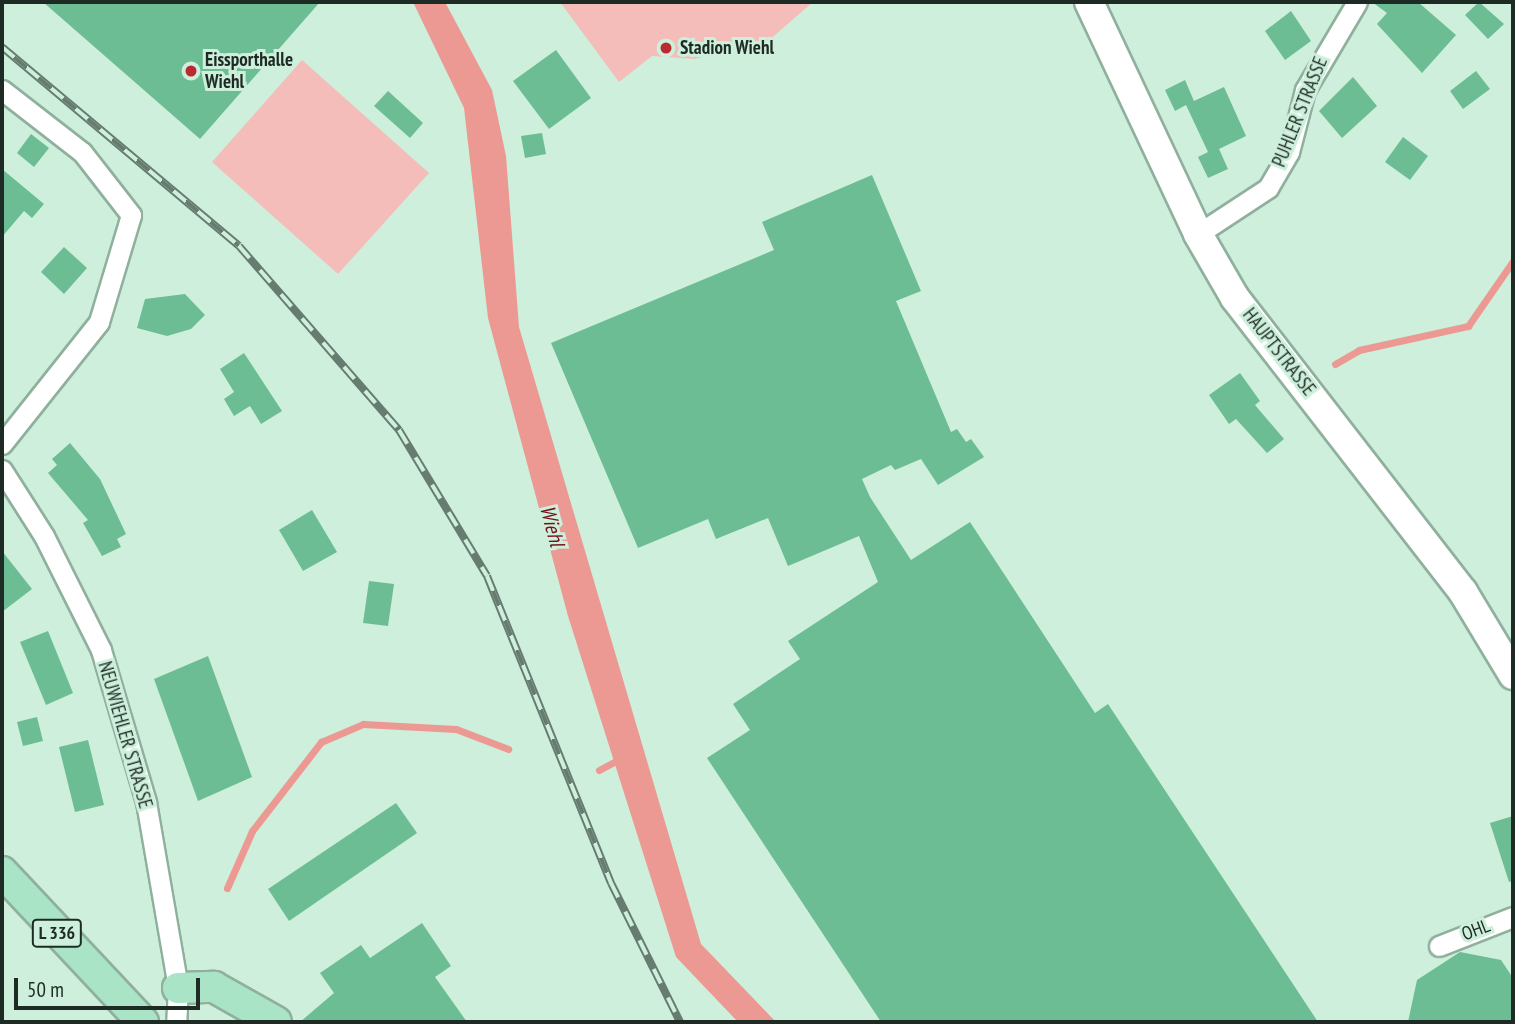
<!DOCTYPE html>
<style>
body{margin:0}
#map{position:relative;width:1515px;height:1024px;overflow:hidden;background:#cdefdb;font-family:"PT Sans Narrow",sans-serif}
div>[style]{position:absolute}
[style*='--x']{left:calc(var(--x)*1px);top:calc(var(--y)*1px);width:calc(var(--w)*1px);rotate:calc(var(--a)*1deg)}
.green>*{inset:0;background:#f4bdb9}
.water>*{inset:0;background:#ec9994}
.stream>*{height:7px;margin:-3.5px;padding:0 3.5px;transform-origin:3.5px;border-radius:3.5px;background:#ec9994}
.building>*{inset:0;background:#6dbd94}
.roads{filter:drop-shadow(2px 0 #90b09e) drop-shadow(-2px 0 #90b09e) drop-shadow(0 2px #90b09e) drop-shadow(0 -2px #90b09e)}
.street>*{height:19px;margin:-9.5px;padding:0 9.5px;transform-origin:9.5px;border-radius:9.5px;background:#fff}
.secondary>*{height:28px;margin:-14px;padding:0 14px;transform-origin:14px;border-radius:14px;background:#fff}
.primary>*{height:30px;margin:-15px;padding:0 15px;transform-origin:15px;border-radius:15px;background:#aae4c7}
.rail>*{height:8px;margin-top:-4px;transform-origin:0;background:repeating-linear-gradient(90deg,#cdefdb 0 16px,#667c70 0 32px);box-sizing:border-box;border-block:2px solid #667c70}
.dots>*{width:19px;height:19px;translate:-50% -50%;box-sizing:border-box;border:4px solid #cdefdb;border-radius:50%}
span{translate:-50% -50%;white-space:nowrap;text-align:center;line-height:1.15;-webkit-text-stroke:6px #cdefdb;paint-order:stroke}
.shield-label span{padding:2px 5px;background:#cdefdb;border:2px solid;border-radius:5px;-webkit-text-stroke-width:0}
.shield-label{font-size:18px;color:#1e2b24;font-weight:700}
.poi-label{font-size:19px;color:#1e2b24;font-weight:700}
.left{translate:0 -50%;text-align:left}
.street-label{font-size:19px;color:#1e2b24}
.water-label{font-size:21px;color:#731319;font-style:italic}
.frame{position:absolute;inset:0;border:4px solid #1e2b24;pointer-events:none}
.scale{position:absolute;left:14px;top:978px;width:186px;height:32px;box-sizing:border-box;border:4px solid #1e2b24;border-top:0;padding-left:9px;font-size:21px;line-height:24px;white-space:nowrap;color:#1e2b24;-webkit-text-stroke:5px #cdefdb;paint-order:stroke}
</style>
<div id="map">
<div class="green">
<div style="clip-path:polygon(560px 2px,813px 2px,768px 41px,694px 59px,652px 56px,619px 82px)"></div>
<div style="clip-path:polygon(302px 60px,429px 173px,338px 274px,212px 162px)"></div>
</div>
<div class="water">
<div style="clip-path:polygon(413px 2px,445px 2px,492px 90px,506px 156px,519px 327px,701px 944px,776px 1022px,738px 1022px,676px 957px,568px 616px,488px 318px,464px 108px)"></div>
</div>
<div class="stream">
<div style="--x:1335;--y:364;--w:28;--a:-30"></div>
<div style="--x:1359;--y:350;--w:112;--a:-12.4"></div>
<div style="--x:1468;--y:326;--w:79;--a:-55.3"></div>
<div style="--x:599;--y:770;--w:24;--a:-28"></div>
<div style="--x:227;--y:888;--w:62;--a:-66.3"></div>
<div style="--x:252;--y:831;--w:113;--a:-52.2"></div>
<div style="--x:321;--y:742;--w:46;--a:-23.2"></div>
<div style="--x:363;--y:724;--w:93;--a:3.1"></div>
<div style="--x:456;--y:729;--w:56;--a:21"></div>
</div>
<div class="building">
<div style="clip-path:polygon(43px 2px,320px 2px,200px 139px)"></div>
<div style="clip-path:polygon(1372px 2px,1418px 2px,1456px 35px,1422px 73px,1377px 24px,1387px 13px)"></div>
<div style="clip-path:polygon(1479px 2px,1504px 24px,1488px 39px,1465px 15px)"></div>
<div style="clip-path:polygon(1291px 11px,1311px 41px,1285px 60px,1265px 31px)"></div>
<div style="clip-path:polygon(556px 50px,591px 98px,549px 129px,513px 81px)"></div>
<div style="clip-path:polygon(1476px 71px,1490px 89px,1463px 109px,1450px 91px)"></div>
<div style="clip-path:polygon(1353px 77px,1377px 106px,1342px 138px,1319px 111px)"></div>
<div style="clip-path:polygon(1185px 80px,1194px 101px,1224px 87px,1246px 136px,1219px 149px,1228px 169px,1208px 178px,1198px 157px,1208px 152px,1186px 105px,1175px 111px,1165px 90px)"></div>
<div style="clip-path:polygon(388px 91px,423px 123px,410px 138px,374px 106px)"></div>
<div style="clip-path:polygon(542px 133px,546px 154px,525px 158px,521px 136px)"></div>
<div style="clip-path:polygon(31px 134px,49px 148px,34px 167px,17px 153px)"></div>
<div style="clip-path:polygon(1403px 137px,1428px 156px,1410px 180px,1385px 162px)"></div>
<div style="clip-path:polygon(2px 169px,44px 204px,32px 218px,24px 211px,2px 237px)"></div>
<div style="clip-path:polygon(872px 175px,921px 291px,896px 301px,951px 432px,957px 429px,966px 442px,971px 439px,984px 457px,938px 485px,921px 459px,895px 470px,891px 465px,862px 479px,870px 497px,911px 560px,970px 522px,1095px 713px,1108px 704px,1318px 1022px,881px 1022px,707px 758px,750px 730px,733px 704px,800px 659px,788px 641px,878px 582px,859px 536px,788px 566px,768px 518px,716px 539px,708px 519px,638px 548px,551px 343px,774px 250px,762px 222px)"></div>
<div style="clip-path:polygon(64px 247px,87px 268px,64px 294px,41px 272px)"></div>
<div style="clip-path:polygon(185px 294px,205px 315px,191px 329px,167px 336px,137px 328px,145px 299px)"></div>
<div style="clip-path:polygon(244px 353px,282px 411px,261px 424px,250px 406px,234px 416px,224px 399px,234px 392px,220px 369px)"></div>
<div style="clip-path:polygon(1240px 373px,1260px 401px,1255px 405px,1284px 439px,1267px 453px,1236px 419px,1229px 424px,1209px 395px)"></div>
<div style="clip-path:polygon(70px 443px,100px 479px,126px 534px,117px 539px,121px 547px,102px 556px,83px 523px,88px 520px,48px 473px,57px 465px,52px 459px)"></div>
<div style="clip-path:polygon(312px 510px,337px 552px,303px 571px,279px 530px)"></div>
<div style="clip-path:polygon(2px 551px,32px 589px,2px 612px)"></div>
<div style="clip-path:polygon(369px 581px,394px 584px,388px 626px,363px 623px)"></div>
<div style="clip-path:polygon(48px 631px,73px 693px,46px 705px,20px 642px)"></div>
<div style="clip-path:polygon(208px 656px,252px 777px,198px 801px,154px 679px)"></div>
<div style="clip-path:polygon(37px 717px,43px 741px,23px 746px,17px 722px)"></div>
<div style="clip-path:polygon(88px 740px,104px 805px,75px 812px,59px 747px)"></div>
<div style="clip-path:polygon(396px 803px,417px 833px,289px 921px,268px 889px)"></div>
<div style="clip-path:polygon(1513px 816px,1513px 881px,1509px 882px,1490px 823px)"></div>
<div style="clip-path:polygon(422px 923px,451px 966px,435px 977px,467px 1022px,300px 1022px,334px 993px,320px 973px,361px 945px,370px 958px)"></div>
<div style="clip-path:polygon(1460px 952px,1501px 960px,1513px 978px,1513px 1022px,1408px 1022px,1417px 980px)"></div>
</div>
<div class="roads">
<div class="street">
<div style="--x:2;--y:90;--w:101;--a:37.8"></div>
<div style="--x:82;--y:152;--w:80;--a:52.1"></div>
<div style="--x:131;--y:215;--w:112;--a:106.7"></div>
<div style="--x:99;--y:322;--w:156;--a:128.5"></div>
<div style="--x:1198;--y:234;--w:84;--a:-33.3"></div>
<div style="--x:1268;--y:188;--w:42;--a:-59.7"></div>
<div style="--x:1289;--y:152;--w:64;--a:-75.5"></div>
<div style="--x:1305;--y:90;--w:102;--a:-59.4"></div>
<div style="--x:2;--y:470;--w:78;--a:57.5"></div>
<div style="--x:44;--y:536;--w:127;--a:63.4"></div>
<div style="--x:101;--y:650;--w:159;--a:73.5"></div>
<div style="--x:146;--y:802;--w:189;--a:80.2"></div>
<div style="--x:178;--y:988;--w:34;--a:93"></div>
<div style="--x:1439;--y:946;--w:79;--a:-21.4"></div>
</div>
<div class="secondary">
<div style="--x:1089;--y:2;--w:256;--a:64.8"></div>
<div style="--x:1198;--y:234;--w:74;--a:60"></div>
<div style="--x:1235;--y:298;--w:372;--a:52.2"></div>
<div style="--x:1463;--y:592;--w:97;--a:58.9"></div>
</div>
<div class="primary">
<div style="--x:2;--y:872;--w:206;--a:46.8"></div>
<div style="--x:178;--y:988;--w:36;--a:-2"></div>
<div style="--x:214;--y:987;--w:71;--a:29.4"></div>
</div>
</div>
<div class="rail">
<div style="--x:2;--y:47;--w:309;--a:40"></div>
<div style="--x:239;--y:246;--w:244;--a:49"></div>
<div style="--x:399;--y:430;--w:170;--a:58.9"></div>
<div style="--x:487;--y:576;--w:331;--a:68"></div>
<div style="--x:611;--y:883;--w:155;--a:63.6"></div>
</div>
<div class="dots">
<div style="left:666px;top:48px;background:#ba2a31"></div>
<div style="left:191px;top:71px;background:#ba2a31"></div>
</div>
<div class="shield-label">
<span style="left:57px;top:933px">L 336</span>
</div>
<div class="poi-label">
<span class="left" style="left:680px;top:48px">Stadion Wiehl</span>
<span class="left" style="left:205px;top:71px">Eissporthalle<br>Wiehl</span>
</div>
<div class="street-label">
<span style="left:1300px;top:112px;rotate:-68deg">PUHLER STRASSE</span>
<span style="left:1279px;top:352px;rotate:52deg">HAUPTSTRASSE</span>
<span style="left:125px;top:735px;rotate:74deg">NEUWIEHLER STRASSE</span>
<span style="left:1476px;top:930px;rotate:-21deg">OHL</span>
</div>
<div class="water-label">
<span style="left:552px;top:526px;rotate:75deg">Wiehl</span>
</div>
<div class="frame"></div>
<div class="scale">50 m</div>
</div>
